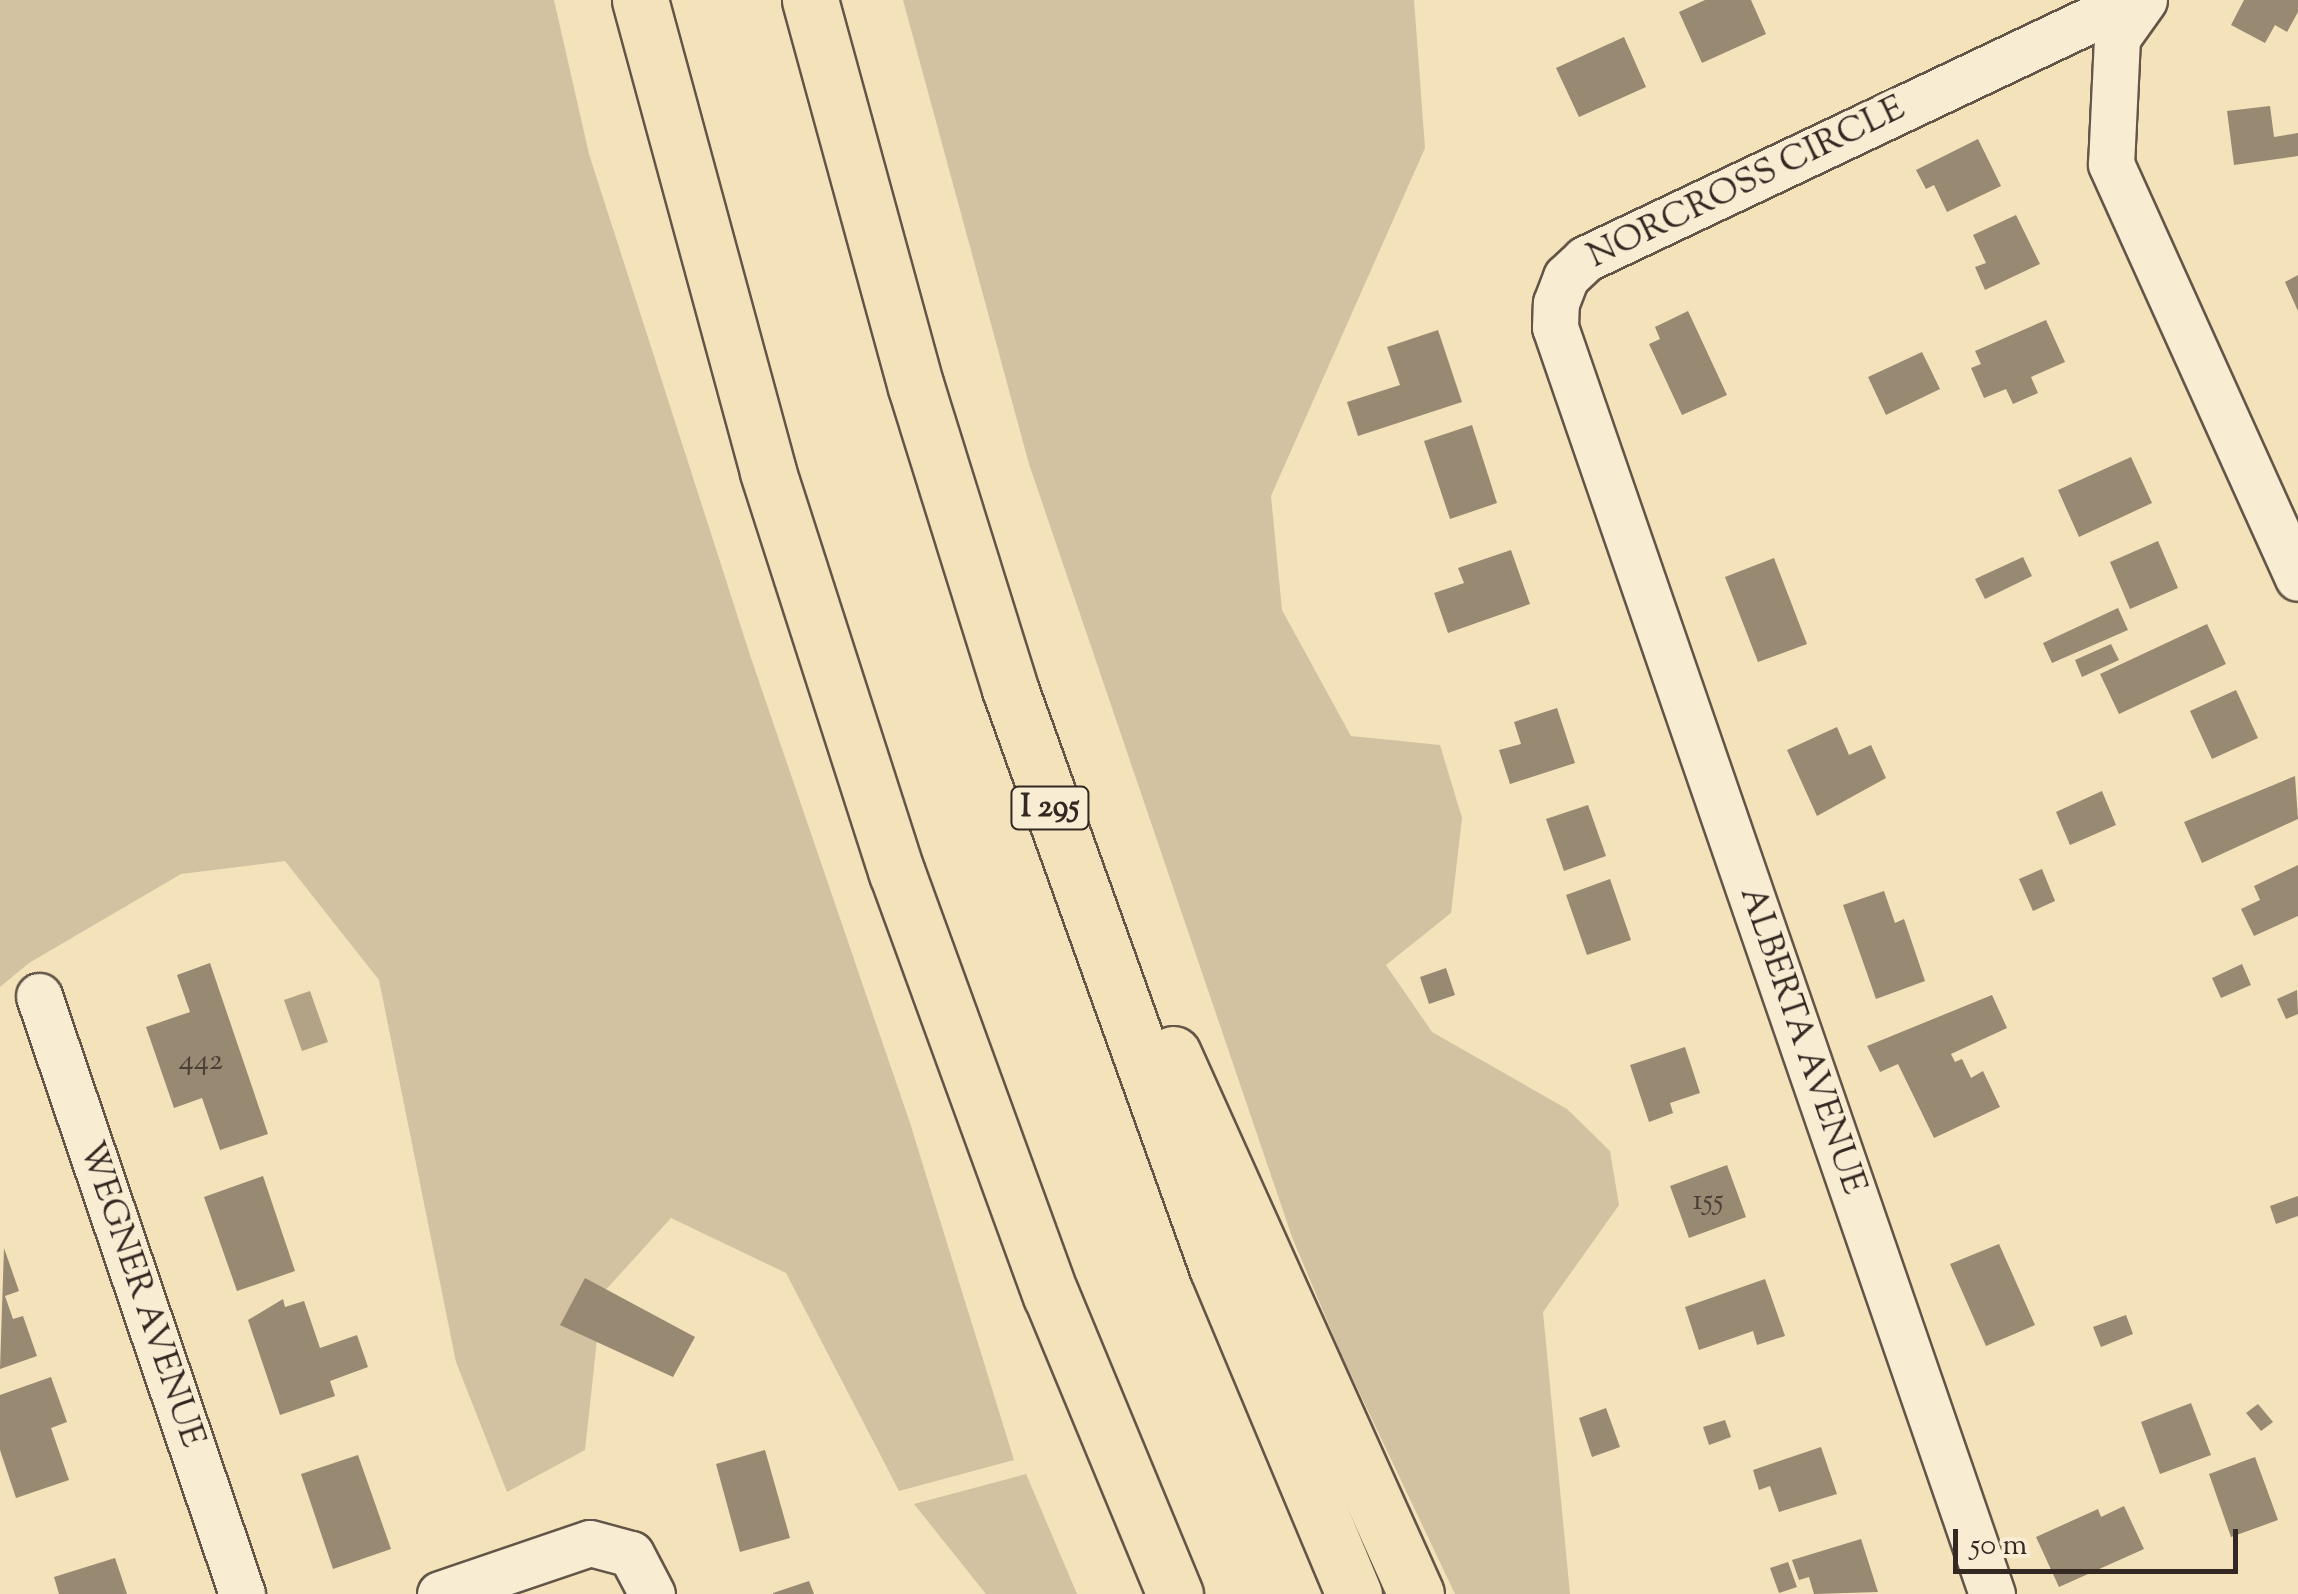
<!DOCTYPE html>
<style>
body{margin:0}
#map{position:relative;width:2298px;height:1594px;overflow:hidden;background:#f4e2bb;font-family:"Sorts Mill Goudy",serif}
div>[style]{position:absolute}
[style*='--x']{left:calc(var(--x)*1px);top:calc(var(--y)*1px);width:calc(var(--w)*1px);rotate:calc(var(--a)*1deg)}
.green>*{inset:0;background:#d3c2a1}
.water>*{inset:0;background:#b2a387}
.building>*{inset:0;background:#978972}
.roads{filter:drop-shadow(2px 0 #635648) drop-shadow(-2px 0 #635648) drop-shadow(0 2px #635648) drop-shadow(0 -2px #635648)}
.street>*{height:45px;margin:-22.5px;padding:0 22.5px;transform-origin:22.5px;border-radius:22.5px;background:#f8ecd3}
.highway>*{height:55px;margin:-27.5px;padding:0 27.5px;transform-origin:27.5px;border-radius:27.5px;background:#f4e2bb}
span{translate:-50% -50%;white-space:nowrap;text-align:center;line-height:1.15;-webkit-text-stroke:10px #f8ecd3;paint-order:stroke}
.number-label{font-size:30px;color:#4c4036}
.number-label span{-webkit-text-stroke-width:0}
.shield-label span{padding:2px 8px;background:#f8ecd3;border:2px solid;border-radius:8px;-webkit-text-stroke-width:0}
.shield-label{font-size:32px;color:#332822;font-weight:700}
.street-label{font-size:35px;color:#332822}
.scale{position:absolute;left:1953px;top:1529px;width:285px;height:45px;box-sizing:border-box;border:5px solid #332822;border-top:0;padding-left:12px;font-size:30px;line-height:35px;white-space:nowrap;color:#332822;-webkit-text-stroke:8px #f8ecd3;paint-order:stroke}
</style>
<div id="map">
<div class="green">
<div style="clip-path:polygon(0 0,554px 0,589px 154px,751px 658px,910px 1123px,1014px 1460px,899px 1491px,786px 1273px,671px 1218px,602px 1294px,585px 1450px,507px 1492px,456px 1362px,379px 980px,285px 861px,181px 874px,29px 963px,0 987px)"></div>
<div style="clip-path:polygon(903px 0,1414px 0,1425px 148px,1271px 496px,1282px 610px,1351px 736px,1440px 745px,1462px 818px,1451px 913px,1386px 965px,1432px 1032px,1567px 1109px,1610px 1151px,1619px 1205px,1543px 1312px,1570px 1594px,1455px 1594px,1342px 1356px,1292px 1237px,1029px 464px)"></div>
<div style="clip-path:polygon(1026px 1474px,1077px 1594px,986px 1594px,914px 1504px)"></div>
</div>
<div class="water">
<div style="clip-path:polygon(310px 991px,328px 1042px,302px 1051px,284px 1000px)"></div>
</div>
<div class="building">
<div style="clip-path:polygon(1705px 0,1751px 0,1766px 34px,1702px 63px,1679px 12px)"></div>
<div style="clip-path:polygon(2244px 0,2298px 0,2298px 12px,2287px 32px,2275px 25px,2265px 43px,2231px 25px)"></div>
<div style="clip-path:polygon(1624px 37px,1646px 87px,1579px 117px,1556px 68px)"></div>
<div style="clip-path:polygon(2270px 106px,2274px 137px,2298px 133px,2298px 156px,2234px 165px,2227px 111px)"></div>
<div style="clip-path:polygon(1978px 139px,2001px 186px,1947px 212px,1934px 185px,1926px 189px,1916px 170px)"></div>
<div style="clip-path:polygon(2016px 215px,2040px 264px,1985px 290px,1975px 267px,1986px 263px,1973px 235px)"></div>
<div style="clip-path:polygon(2298px 275px,2298px 311px,2285px 282px)"></div>
<div style="clip-path:polygon(1688px 311px,1727px 395px,1682px 415px,1649px 344px,1660px 339px,1655px 327px)"></div>
<div style="clip-path:polygon(2046px 320px,2065px 362px,2031px 377px,2038px 393px,2013px 404px,2006px 389px,1984px 398px,1971px 368px,1981px 364px,1975px 351px)"></div>
<div style="clip-path:polygon(1438px 330px,1462px 402px,1358px 436px,1347px 402px,1400px 385px,1387px 347px)"></div>
<div style="clip-path:polygon(1922px 352px,1940px 389px,1886px 415px,1868px 377px)"></div>
<div style="clip-path:polygon(1472px 425px,1497px 503px,1450px 519px,1424px 441px)"></div>
<div style="clip-path:polygon(2131px 457px,2152px 503px,2079px 537px,2058px 490px)"></div>
<div style="clip-path:polygon(2158px 541px,2178px 588px,2130px 609px,2110px 562px)"></div>
<div style="clip-path:polygon(1511px 550px,1530px 604px,1448px 633px,1434px 593px,1464px 583px,1458px 568px)"></div>
<div style="clip-path:polygon(2023px 557px,2032px 576px,1985px 599px,1975px 579px)"></div>
<div style="clip-path:polygon(1774px 558px,1807px 644px,1758px 662px,1725px 577px)"></div>
<div style="clip-path:polygon(2118px 608px,2128px 630px,2052px 663px,2043px 643px)"></div>
<div style="clip-path:polygon(2207px 624px,2226px 664px,2119px 714px,2100px 674px)"></div>
<div style="clip-path:polygon(2111px 644px,2119px 660px,2082px 677px,2075px 660px)"></div>
<div style="clip-path:polygon(2236px 690px,2258px 738px,2212px 759px,2190px 711px)"></div>
<div style="clip-path:polygon(1557px 708px,1575px 763px,1510px 784px,1499px 750px,1521px 744px,1514px 722px)"></div>
<div style="clip-path:polygon(1837px 727px,1849px 755px,1871px 745px,1886px 778px,1817px 816px,1787px 750px)"></div>
<div style="clip-path:polygon(2295px 776px,2298px 819px,2202px 863px,2184px 822px)"></div>
<div style="clip-path:polygon(2102px 791px,2116px 825px,2070px 845px,2056px 812px)"></div>
<div style="clip-path:polygon(1588px 805px,1606px 856px,1564px 871px,1546px 819px)"></div>
<div style="clip-path:polygon(2298px 865px,2298px 916px,2254px 936px,2241px 909px,2260px 900px,2254px 886px)"></div>
<div style="clip-path:polygon(2042px 869px,2055px 901px,2033px 911px,2019px 879px)"></div>
<div style="clip-path:polygon(1610px 879px,1631px 940px,1587px 955px,1566px 895px)"></div>
<div style="clip-path:polygon(1884px 891px,1895px 923px,1904px 919px,1925px 981px,1876px 999px,1843px 905px)"></div>
<div style="clip-path:polygon(210px 963px,268px 1134px,220px 1150px,202px 1098px,174px 1108px,146px 1027px,190px 1012px,177px 975px)"></div>
<div style="clip-path:polygon(2242px 964px,2251px 985px,2221px 998px,2212px 978px)"></div>
<div style="clip-path:polygon(1446px 968px,1455px 995px,1429px 1004px,1420px 977px)"></div>
<div style="clip-path:polygon(2297px 990px,2298px 1014px,2286px 1019px,2277px 999px)"></div>
<div style="clip-path:polygon(1992px 995px,2007px 1028px,1951px 1054px,1955px 1062px,1962px 1059px,1971px 1078px,1983px 1071px,2000px 1107px,1934px 1138px,1898px 1064px,1880px 1072px,1867px 1046px)"></div>
<div style="clip-path:polygon(1685px 1047px,1700px 1093px,1670px 1103px,1673px 1113px,1649px 1122px,1630px 1065px)"></div>
<div style="clip-path:polygon(1727px 1165px,1746px 1217px,1689px 1238px,1670px 1186px)"></div>
<div style="clip-path:polygon(263px 1176px,295px 1271px,237px 1291px,204px 1197px)"></div>
<div style="clip-path:polygon(2298px 1196px,2298px 1216px,2276px 1224px,2270px 1206px)"></div>
<div style="clip-path:polygon(1999px 1244px,2035px 1325px,1986px 1346px,1950px 1264px)"></div>
<div style="clip-path:polygon(4px 1248px,19px 1291px,5px 1296px,13px 1319px,23px 1316px,37px 1356px,0 1369px)"></div>
<div style="clip-path:polygon(585px 1278px,695px 1337px,673px 1377px,560px 1325px)"></div>
<div style="clip-path:polygon(1765px 1279px,1785px 1336px,1757px 1345px,1753px 1331px,1699px 1350px,1685px 1307px)"></div>
<div style="clip-path:polygon(283px 1299px,285px 1307px,304px 1301px,320px 1348px,357px 1335px,368px 1367px,330px 1381px,335px 1396px,280px 1415px,248px 1320px)"></div>
<div style="clip-path:polygon(2126px 1315px,2133px 1334px,2101px 1347px,2093px 1327px)"></div>
<div style="clip-path:polygon(51px 1377px,67px 1422px,51px 1428px,69px 1480px,16px 1498px,0 1450px,0 1395px)"></div>
<div style="clip-path:polygon(2191px 1403px,2211px 1455px,2160px 1474px,2141px 1422px)"></div>
<div style="clip-path:polygon(2258px 1404px,2273px 1422px,2261px 1431px,2246px 1413px)"></div>
<div style="clip-path:polygon(1606px 1408px,1620px 1447px,1592px 1457px,1579px 1418px)"></div>
<div style="clip-path:polygon(1725px 1420px,1731px 1437px,1709px 1445px,1703px 1427px)"></div>
<div style="clip-path:polygon(1821px 1447px,1837px 1494px,1779px 1512px,1770px 1486px,1759px 1490px,1753px 1470px)"></div>
<div style="clip-path:polygon(765px 1450px,790px 1538px,740px 1552px,716px 1464px)"></div>
<div style="clip-path:polygon(358px 1455px,391px 1549px,333px 1569px,301px 1474px)"></div>
<div style="clip-path:polygon(2255px 1457px,2278px 1520px,2231px 1537px,2209px 1474px)"></div>
<div style="clip-path:polygon(2124px 1506px,2144px 1549px,2059px 1587px,2036px 1537px,2098px 1509px,2101px 1517px)"></div>
<div style="clip-path:polygon(1861px 1539px,1878px 1592px,1814px 1594px,1809px 1577px,1799px 1580px,1792px 1560px)"></div>
<div style="clip-path:polygon(115px 1558px,127px 1594px,59px 1594px,54px 1577px)"></div>
<div style="clip-path:polygon(1788px 1562px,1797px 1587px,1779px 1593px,1770px 1568px)"></div>
<div style="clip-path:polygon(809px 1581px,814px 1594px,773px 1594px,773px 1593px)"></div>
</div>
<div class="roads">
<div class="street">
<div style="--x:2144;--y:0;--w:47;--a:125.4"></div>
<div style="--x:2117;--y:38;--w:126;--a:92.7"></div>
<div style="--x:2111;--y:164;--w:454;--a:65.7"></div>
<div style="--x:39;--y:996;--w:632;--a:71.25"></div>
<div style="--x:440;--y:1594;--w:158;--a:-18.8"></div>
<div style="--x:590;--y:1543;--w:42;--a:15"></div>
<div style="--x:631;--y:1554;--w:45;--a:62.3"></div>
<div style="--x:1992;--y:1594;--w:1340;--a:-109.03"></div>
<div style="--x:1555;--y:327;--w:24;--a:-88"></div>
<div style="--x:1556;--y:303;--w:28;--a:-69"></div>
<div style="--x:1566;--y:277;--w:26;--a:-43"></div>
<div style="--x:1585;--y:259;--w:605;--a:-25.34"></div>
</div>
<div class="highway">
<div style="--x:640;--y:0;--w:489;--a:74.8"></div>
<div style="--x:768;--y:472;--w:421;--a:72.2"></div>
<div style="--x:897;--y:873;--w:449;--a:70"></div>
<div style="--x:1051;--y:1295;--w:324;--a:67.5"></div>
<div style="--x:810;--y:0;--w:401;--a:74.7"></div>
<div style="--x:916;--y:387;--w:316;--a:72.7"></div>
<div style="--x:1010;--y:689;--w:614;--a:70.3"></div>
<div style="--x:1217;--y:1267;--w:355;--a:67.3"></div>
<div style="--x:1173;--y:1054;--w:592;--a:65.77"></div>
</div>
</div>
<div class="number-label">
<span style="left:201px;top:1062px">442</span>
<span style="left:1708px;top:1202px">155</span>
</div>
<div class="shield-label">
<span style="left:1050px;top:808px">I 295</span>
</div>
<div class="street-label">
<span style="left:1747px;top:184px;rotate:-26deg">NORCROSS CIRCLE</span>
<span style="left:1801px;top:1041px;rotate:71deg">ALBERTA AVENUE</span>
<span style="left:140px;top:1295px;rotate:71deg">WEGNER AVENUE</span>
</div>
<div class="scale">50 m</div>
</div>
